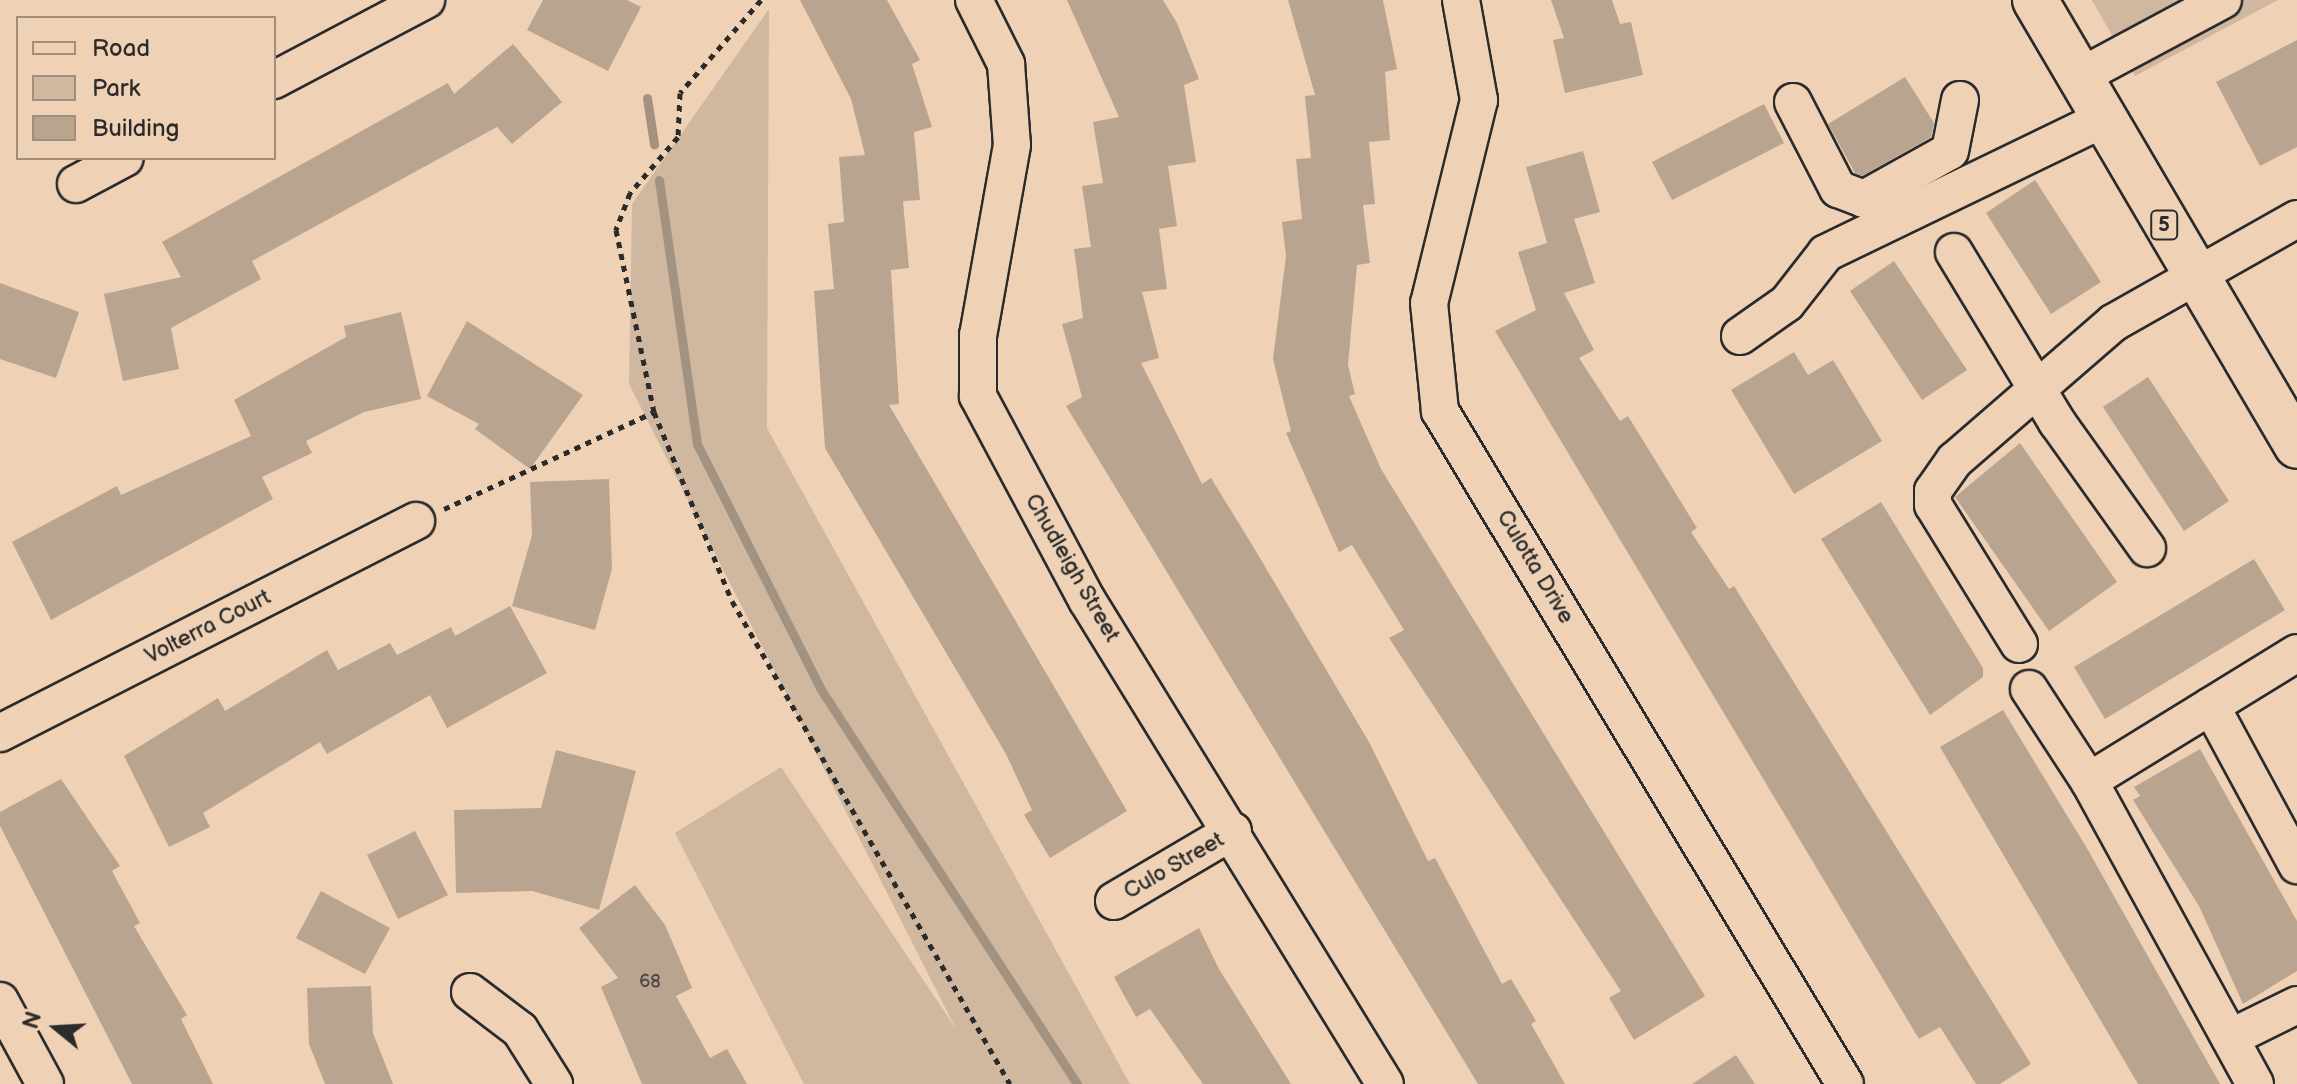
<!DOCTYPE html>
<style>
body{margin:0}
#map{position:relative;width:2297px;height:1084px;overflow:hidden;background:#efd2b6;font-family:"Balsamiq Sans",sans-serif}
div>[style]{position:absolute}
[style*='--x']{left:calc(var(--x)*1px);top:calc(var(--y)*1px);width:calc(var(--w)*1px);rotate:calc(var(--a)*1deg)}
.green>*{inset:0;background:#cfb7a0}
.stream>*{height:9px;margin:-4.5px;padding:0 4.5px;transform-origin:4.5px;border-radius:4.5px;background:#a49281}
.building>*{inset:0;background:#b9a490}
.path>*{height:5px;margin-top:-2.5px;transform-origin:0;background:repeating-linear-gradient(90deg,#2b2b2b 0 6px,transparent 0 12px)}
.roads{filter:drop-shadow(2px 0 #2b2b2b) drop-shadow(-2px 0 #2b2b2b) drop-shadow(0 2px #2b2b2b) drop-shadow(0 -2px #2b2b2b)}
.minor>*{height:36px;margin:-18px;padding:0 18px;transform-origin:18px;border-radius:18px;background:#efd2b6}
.major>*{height:44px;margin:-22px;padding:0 22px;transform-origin:22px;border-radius:22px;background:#efd2b6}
span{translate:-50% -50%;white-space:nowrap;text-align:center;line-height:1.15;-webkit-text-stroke:7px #efd2b6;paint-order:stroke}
.number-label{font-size:18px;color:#4e4944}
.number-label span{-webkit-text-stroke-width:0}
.shield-label span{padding:2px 6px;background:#efd2b6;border:2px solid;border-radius:6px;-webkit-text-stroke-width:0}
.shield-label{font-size:20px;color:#2b2b2b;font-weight:700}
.street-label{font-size:22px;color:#2b2b2b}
.legend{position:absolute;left:16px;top:16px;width:260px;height:144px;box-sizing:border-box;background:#efd2b6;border:2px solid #a18f7e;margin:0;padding:10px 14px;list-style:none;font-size:24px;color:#2b2b2b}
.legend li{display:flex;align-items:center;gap:16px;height:40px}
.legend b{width:40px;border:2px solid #a18f7e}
.north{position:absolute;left:16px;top:988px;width:80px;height:80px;-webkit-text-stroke:6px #efd2b6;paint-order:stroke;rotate:288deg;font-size:22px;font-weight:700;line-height:32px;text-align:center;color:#2b2b2b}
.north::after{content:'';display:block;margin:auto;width:28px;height:36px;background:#2b2b2b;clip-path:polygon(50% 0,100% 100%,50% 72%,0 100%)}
</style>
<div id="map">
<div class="green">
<div style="clip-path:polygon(2092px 0,2278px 0,2135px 76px)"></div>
<div style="clip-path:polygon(769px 9px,767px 428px,1130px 1084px,804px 1084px,675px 833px,781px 767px,956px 1029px,629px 384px,632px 204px)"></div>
</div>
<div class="stream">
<div style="--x:647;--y:98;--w:47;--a:81.3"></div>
<div style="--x:659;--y:180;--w:267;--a:81.8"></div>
<div style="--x:697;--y:444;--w:273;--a:63.2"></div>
<div style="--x:820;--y:688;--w:472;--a:57"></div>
</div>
<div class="building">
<div style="clip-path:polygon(543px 0,627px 0,641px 7px,608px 71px,527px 30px)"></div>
<div style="clip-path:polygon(800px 0,887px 0,920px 60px,912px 64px,932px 127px,914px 132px,920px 200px,903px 201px,909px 268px,891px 270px,899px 404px,889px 405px,1127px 811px,1050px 858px,1024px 815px,1032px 810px,1006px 754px,825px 448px,814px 291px,834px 289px,828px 224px,844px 222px,839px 157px,865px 155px,851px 99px)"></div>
<div style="clip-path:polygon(1067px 0,1163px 0,1177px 23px,1199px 79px,1184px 85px,1196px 162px,1168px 166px,1177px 226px,1159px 229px,1167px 289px,1142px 292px,1159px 358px,1141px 363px,1202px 484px,1211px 478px,1251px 543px,1369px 742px,1428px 861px,1435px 858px,1502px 984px,1511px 979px,1536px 1021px,1531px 1024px,1565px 1084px,1478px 1084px,1066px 406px,1082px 397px,1062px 324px,1083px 318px,1074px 249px,1091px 247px,1082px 186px,1103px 183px,1093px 122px,1119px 117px)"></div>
<div style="clip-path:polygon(1288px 0,1383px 0,1397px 69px,1385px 72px,1390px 140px,1369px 142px,1375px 204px,1363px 205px,1370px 263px,1357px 265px,1348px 365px,1355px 394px,1349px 396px,1381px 469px,1705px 996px,1634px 1040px,1609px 998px,1621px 991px,1389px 638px,1404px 630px,1352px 545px,1339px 552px,1286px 433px,1291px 431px,1273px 359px,1286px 256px,1282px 222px,1302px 219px,1296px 159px,1311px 158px,1305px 96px,1315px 95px)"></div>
<div style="clip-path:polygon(1551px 0,1612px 0,1620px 24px,1631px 22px,1643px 75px,1565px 93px,1553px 40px,1564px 38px)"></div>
<div style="clip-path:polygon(2297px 40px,2297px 147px,2260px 166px,2216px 82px)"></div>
<div style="clip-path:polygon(513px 44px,562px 102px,512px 144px,497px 127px,252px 261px,261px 279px,171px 328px,179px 369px,123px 381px,104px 294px,181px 277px,162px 242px,448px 83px,454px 94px)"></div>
<div style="clip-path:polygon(1905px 77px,1934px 123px,1931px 137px,1862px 176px,1855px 173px,1828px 124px)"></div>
<div style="clip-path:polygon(1764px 104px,1784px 143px,1672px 200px,1652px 162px)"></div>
<div style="clip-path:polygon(1583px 151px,1600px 212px,1574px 219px,1595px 283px,1564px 293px,1594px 350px,1579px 358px,1620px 421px,1628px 416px,1697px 528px,1691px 532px,1729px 589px,1734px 586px,2031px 1064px,2000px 1084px,1976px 1084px,1940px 1027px,1919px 1039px,1495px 331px,1536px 310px,1518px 252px,1547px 243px,1526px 167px)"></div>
<div style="clip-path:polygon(2035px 180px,2101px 282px,2051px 314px,1986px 213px)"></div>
<div style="clip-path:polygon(1894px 261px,1967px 370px,1922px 400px,1850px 291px)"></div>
<div style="clip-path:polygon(0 283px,79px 312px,56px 378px,0 359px)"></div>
<div style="clip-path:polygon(401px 312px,421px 399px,364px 412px,306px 441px,312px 453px,262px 477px,273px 499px,51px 620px,12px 542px,117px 486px,121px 495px,251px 436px,234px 400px,346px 337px,344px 326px)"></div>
<div style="clip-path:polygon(467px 321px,583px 395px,530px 469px,475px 429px,479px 424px,427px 396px)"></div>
<div style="clip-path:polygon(1794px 352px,1808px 375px,1833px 360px,1882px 441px,1794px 494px,1731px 390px)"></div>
<div style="clip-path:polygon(2148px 377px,2229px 501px,2184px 531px,2103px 407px)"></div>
<div style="clip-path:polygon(2020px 443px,2117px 582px,2049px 631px,1955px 497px)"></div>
<div style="clip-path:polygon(609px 479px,612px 569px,595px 630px,512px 606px,532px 535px,530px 482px)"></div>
<div style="clip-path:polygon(1881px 502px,1983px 668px,1983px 677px,1930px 715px,1821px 539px)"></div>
<div style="clip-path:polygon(2254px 559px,2285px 610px,2105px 719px,2074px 667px)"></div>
<div style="clip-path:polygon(510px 606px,547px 673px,447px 728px,430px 695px,327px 754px,320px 742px,203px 813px,210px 827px,169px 847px,124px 756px,218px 698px,225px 711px,327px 650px,338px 670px,390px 643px,397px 655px,451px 627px,455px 636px)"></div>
<div style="clip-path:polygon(2003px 710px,2088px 850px,2220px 1084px,2138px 1084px,1940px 747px)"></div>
<div style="clip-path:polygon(2200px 749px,2297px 921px,2297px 971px,2243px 1004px,2199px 906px,2133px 800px,2140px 796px,2134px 787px)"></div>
<div style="clip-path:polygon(556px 750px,636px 771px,599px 910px,532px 891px,456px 893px,454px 810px,541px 808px)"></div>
<div style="clip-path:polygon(61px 779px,120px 866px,112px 871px,140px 923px,134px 926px,187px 1015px,181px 1019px,213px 1084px,132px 1084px,0 826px,0 812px)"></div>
<div style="clip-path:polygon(415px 831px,448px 895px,398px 919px,367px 855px)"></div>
<div style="clip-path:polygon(635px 885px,665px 925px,692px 988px,676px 996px,710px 1058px,727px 1049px,747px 1084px,642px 1084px,601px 987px,618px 978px,579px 928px)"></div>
<div style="clip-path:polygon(321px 891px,390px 928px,365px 974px,296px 938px)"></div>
<div style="clip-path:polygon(1199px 928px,1219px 969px,1291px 1084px,1203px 1084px,1150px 1009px,1136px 1017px,1114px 977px)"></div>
<div style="clip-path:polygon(371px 986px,373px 1033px,393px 1084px,325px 1084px,309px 1044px,307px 988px)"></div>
<div style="clip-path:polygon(1736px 1055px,1755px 1084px,1692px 1084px)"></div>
</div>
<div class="path">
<div style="--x:761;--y:0;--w:123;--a:131.1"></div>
<div style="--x:680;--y:93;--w:44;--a:92.6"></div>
<div style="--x:678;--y:137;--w:74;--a:130.6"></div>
<div style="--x:630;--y:193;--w:40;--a:111"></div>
<div style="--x:616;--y:230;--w:186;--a:78.2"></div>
<div style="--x:654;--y:412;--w:204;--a:67.6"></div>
<div style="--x:732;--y:601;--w:557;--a:60.08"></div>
<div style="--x:444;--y:509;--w:231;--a:-24.8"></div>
</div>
<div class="roads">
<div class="minor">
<div style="--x:974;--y:0;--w:72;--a:63.4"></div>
<div style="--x:1006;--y:64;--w:81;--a:85.8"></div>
<div style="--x:1012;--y:145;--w:193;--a:100.1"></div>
<div style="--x:978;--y:335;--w:61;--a:90"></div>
<div style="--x:978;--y:396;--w:231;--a:61.9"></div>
<div style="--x:1087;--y:600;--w:568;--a:58.38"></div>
<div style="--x:1461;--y:0;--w:102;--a:79.8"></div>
<div style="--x:1479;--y:100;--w:209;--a:103.8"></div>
<div style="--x:1429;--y:303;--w:109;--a:84.2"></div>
<div style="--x:1440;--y:411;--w:785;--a:58.96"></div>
<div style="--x:2081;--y:76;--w:161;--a:-28.2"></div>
<div style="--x:274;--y:80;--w:172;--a:-27.8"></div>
<div style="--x:1793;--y:102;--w:98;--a:62.7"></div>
<div style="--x:1838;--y:189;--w:28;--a:21"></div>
<div style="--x:1864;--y:199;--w:98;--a:-29.2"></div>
<div style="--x:1950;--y:151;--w:52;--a:-78.9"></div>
<div style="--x:76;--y:184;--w:55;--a:-28"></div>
<div style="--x:1954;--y:252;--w:199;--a:58.8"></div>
<div style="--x:2057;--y:422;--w:155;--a:54.5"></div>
<div style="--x:1740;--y:336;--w:57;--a:-35.1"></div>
<div style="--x:1787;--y:303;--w:63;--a:-52"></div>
<div style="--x:1826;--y:253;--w:310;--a:-25.8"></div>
<div style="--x:2019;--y:644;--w:163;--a:-121.7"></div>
<div style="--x:1933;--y:505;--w:14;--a:-90"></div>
<div style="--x:1933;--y:491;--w:38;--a:-55"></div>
<div style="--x:1955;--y:460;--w:209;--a:-40.9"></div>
<div style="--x:2113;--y:323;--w:211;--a:-29.5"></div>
<div style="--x:2029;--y:689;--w:110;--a:56.9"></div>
<div style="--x:2211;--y:706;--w:181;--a:61.6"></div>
<div style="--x:0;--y:733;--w:467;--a:-27"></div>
<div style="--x:1114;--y:901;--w:138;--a:-30.5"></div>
<div style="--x:470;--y:992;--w:63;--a:37.2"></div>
<div style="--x:520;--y:1030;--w:64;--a:57.8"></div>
<div style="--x:0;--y:1001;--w:94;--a:61.5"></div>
<div style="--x:2230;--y:1038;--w:75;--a:-26.2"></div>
<div style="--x:2255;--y:1084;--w:345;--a:-118.7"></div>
<div style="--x:2089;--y:781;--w:244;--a:-31.6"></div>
</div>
<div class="major">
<div style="--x:2035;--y:0;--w:517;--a:59.57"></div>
</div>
</div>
<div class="number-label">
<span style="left:650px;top:982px">68</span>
</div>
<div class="shield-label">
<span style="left:2164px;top:225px">5</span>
</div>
<div class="street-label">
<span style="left:1535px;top:567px;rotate:59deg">Culotta Drive</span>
<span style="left:1072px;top:568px;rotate:60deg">Chudleigh Street</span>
<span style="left:208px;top:627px;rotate:-27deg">Volterra Court</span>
<span style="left:1174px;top:866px;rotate:-30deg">Culo Street</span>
</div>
<ul class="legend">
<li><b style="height:10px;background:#efd2b6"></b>Road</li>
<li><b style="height:22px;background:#cfb7a0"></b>Park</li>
<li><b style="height:22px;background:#b9a490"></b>Building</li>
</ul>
<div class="north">N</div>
</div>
